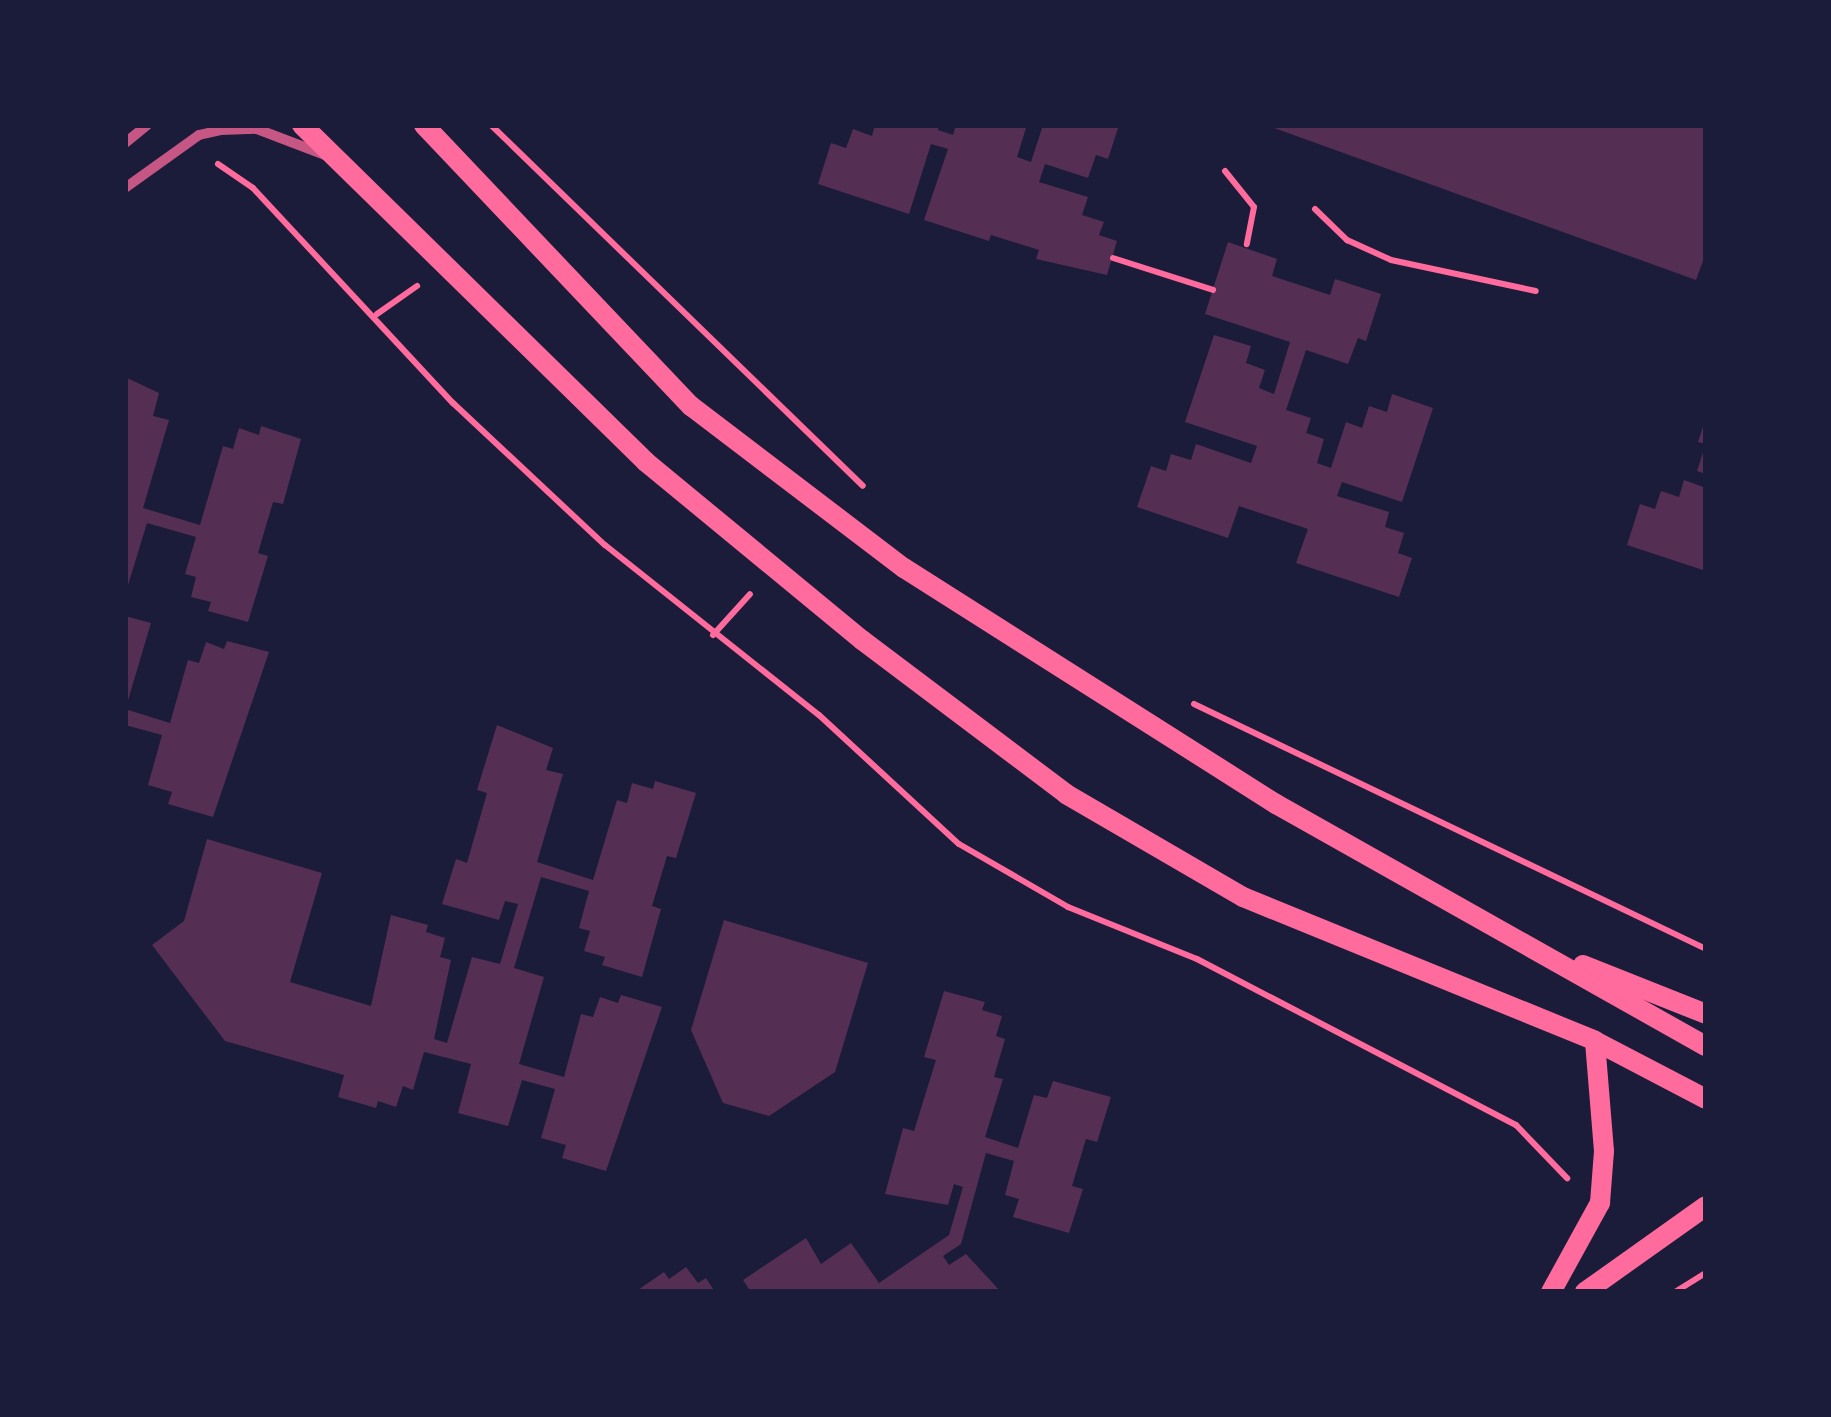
<!DOCTYPE html>
<style>
body{margin:0}
#map{position:relative;width:1831px;height:1417px;overflow:hidden;background:#1b1b3a;font-family:"Archivo Narrow",sans-serif}
div>[style]{position:absolute}
[style*='--x']{left:calc(var(--x)*1px);top:calc(var(--y)*1px);width:calc(var(--w)*1px);rotate:calc(var(--a)*1deg)}
.building>*{inset:0;background:#542f53}
.path>*{height:6px;margin:-3px;padding:0 3px;transform-origin:3px;border-radius:3px;background:#ff6b9d}
.minor>*{height:10px;margin:-5px;padding:0 5px;transform-origin:5px;border-radius:5px;background:#c65784}
.secondary>*{height:20px;margin:-10px;padding:0 10px;transform-origin:10px;border-radius:10px;background:#ff6b9d}
span{translate:-50% -50%;white-space:nowrap;text-align:center;line-height:1.15;-webkit-text-stroke:10px #1b1b3a;paint-order:stroke}
.frame{position:absolute;inset:0;border:128px solid #1b1b3a;pointer-events:none}
</style>
<div id="map">
<div class="building">
<div style="clip-path:polygon(875px 125px,939px 125px,938px 130px,953px 135px,956px 125px,1027px 125px,1017px 157px,1031px 162px,1043px 125px,1119px 125px,1108px 159px,1096px 155px,1088px 178px,1045px 164px,1039px 182px,1088px 197px,1082px 215px,1104px 222px,1099px 235px,1117px 241px,1107px 275px,1036px 259px,1039px 250px,991px 235px,989px 241px,924px 220px,948px 149px,931px 144px,909px 214px,818px 184px,831px 143px,846px 148px,853px 129px,872px 136px)"></div>
<div style="clip-path:polygon(1266px 125px,1706px 125px,1706px 253px,1696px 280px)"></div>
<div style="clip-path:polygon(1228px 242px,1277px 259px,1272px 276px,1330px 295px,1335px 279px,1381px 294px,1366px 341px,1358px 338px,1348px 364px,1306px 350px,1286px 410px,1311px 418px,1306px 433px,1324px 439px,1317px 463px,1331px 468px,1346px 422px,1362px 428px,1369px 406px,1387px 412px,1392px 394px,1433px 408px,1402px 502px,1342px 482px,1337px 496px,1389px 512px,1385px 527px,1404px 533px,1398px 553px,1412px 558px,1399px 597px,1296px 563px,1308px 529px,1239px 506px,1228px 538px,1137px 507px,1151px 466px,1166px 471px,1171px 454px,1191px 460px,1196px 444px,1251px 463px,1257px 446px,1185px 422px,1214px 335px,1251px 346px,1246px 363px,1265px 370px,1259px 388px,1274px 394px,1290px 342px,1205px 314px)"></div>
<div style="clip-path:polygon(125px 377px,159px 393px,153px 416px,169px 420px,143px 508px,200px 525px,223px 446px,233px 449px,239px 428px,259px 435px,261px 426px,301px 439px,283px 504px,273px 502px,258px 553px,268px 556px,248px 622px,208px 611px,211px 602px,191px 597px,196px 577px,185px 574px,196px 537px,147px 523px,125px 595px)"></div>
<div style="clip-path:polygon(1705px 421px,1706px 421px,1706px 444px,1698px 442px)"></div>
<div style="clip-path:polygon(1705px 446px,1706px 446px,1706px 474px,1697px 471px)"></div>
<div style="clip-path:polygon(1684px 480px,1706px 488px,1706px 571px,1627px 545px,1640px 504px,1655px 509px,1661px 491px,1679px 497px)"></div>
<div style="clip-path:polygon(125px 616px,151px 623px,126px 707px,125px 707px)"></div>
<div style="clip-path:polygon(227px 641px,269px 652px,213px 817px,168px 804px,172px 792px,148px 785px,162px 735px,125px 725px,125px 709px,170px 723px,188px 660px,199px 663px,206px 642px,224px 649px)"></div>
<div style="clip-path:polygon(497px 725px,553px 748px,546px 770px,563px 774px,537px 862px,593px 880px,617px 800px,627px 803px,632px 783px,653px 789px,655px 781px,696px 793px,676px 858px,667px 856px,652px 906px,661px 909px,642px 977px,602px 965px,605px 957px,584px 951px,590px 931px,579px 928px,589px 891px,541px 877px,514px 968px,544px 977px,519px 1064px,564px 1077px,581px 1014px,593px 1017px,600px 997px,618px 1003px,621px 995px,662px 1007px,606px 1171px,562px 1158px,566px 1145px,541px 1138px,555px 1089px,522px 1080px,508px 1126px,458px 1113px,471px 1064px,424px 1052px,413px 1090px,403px 1086px,396px 1107px,378px 1101px,376px 1108px,338px 1097px,344px 1075px,225px 1041px,152px 945px,184px 921px,207px 839px,322px 873px,290px 982px,371px 1006px,391px 915px,428px 925px,426px 932px,445px 938px,440px 957px,451px 960px,434px 1039px,447px 1043px,472px 957px,500px 964px,518px 904px,505px 901px,499px 920px,442px 904px,456px 859px,467px 863px,487px 793px,477px 790px)"></div>
<div style="clip-path:polygon(724px 920px,868px 963px,835px 1072px,769px 1116px,723px 1103px,691px 1030px)"></div>
<div style="clip-path:polygon(944px 991px,985px 1002px,982px 1010px,1002px 1016px,996px 1036px,1005px 1039px,994px 1077px,1003px 1079px,985px 1137px,1018px 1148px,1034px 1095px,1047px 1098px,1053px 1081px,1111px 1097px,1097px 1142px,1086px 1139px,1072px 1186px,1083px 1189px,1069px 1233px,1013px 1217px,1019px 1199px,1005px 1195px,1014px 1161px,986px 1153px,961px 1244px,943px 1256px,949px 1265px,966px 1254px,1001px 1292px,751px 1292px,743px 1280px,806px 1238px,821px 1264px,851px 1243px,879px 1283px,949px 1235px,963px 1187px,954px 1184px,948px 1205px,885px 1194px,903px 1128px,914px 1131px,936px 1060px,924px 1057px)"></div>
<div style="clip-path:polygon(686px 1267px,698px 1283px,706px 1278px,715px 1292px,635px 1292px,664px 1272px,669px 1279px)"></div>
</div>
<div class="path">
<div style="--x:491;--y:125;--w:518;--a:44.14"></div>
<div style="--x:218;--y:164;--w:42;--a:34.4"></div>
<div style="--x:253;--y:188;--w:294;--a:47.1"></div>
<div style="--x:453;--y:403;--w:208;--a:43.1"></div>
<div style="--x:605;--y:545;--w:273;--a:38.5"></div>
<div style="--x:819;--y:715;--w:190;--a:42.7"></div>
<div style="--x:959;--y:844;--w:126;--a:30"></div>
<div style="--x:1068;--y:907;--w:139;--a:22"></div>
<div style="--x:1197;--y:959;--w:360;--a:27.5"></div>
<div style="--x:1516;--y:1125;--w:74;--a:46.1"></div>
<div style="--x:1225;--y:171;--w:46;--a:51.1"></div>
<div style="--x:1254;--y:207;--w:38;--a:101"></div>
<div style="--x:1315;--y:209;--w:45;--a:44.1"></div>
<div style="--x:1347;--y:240;--w:48;--a:24.4"></div>
<div style="--x:1391;--y:260;--w:148;--a:12.1"></div>
<div style="--x:1113;--y:258;--w:105;--a:17.7"></div>
<div style="--x:377;--y:314;--w:49;--a:-35"></div>
<div style="--x:713;--y:635;--w:55;--a:-47.9"></div>
<div style="--x:1194;--y:704;--w:568;--a:25.57"></div>
<div style="--x:1675;--y:1292;--w:36;--a:-32"></div>
</div>
<div class="minor">
<div style="--x:125;--y:143;--w:28;--a:-39"></div>
<div style="--x:125;--y:188;--w:91;--a:-35.6"></div>
<div style="--x:199;--y:135;--w:22;--a:-13"></div>
<div style="--x:220;--y:130;--w:37;--a:-2"></div>
<div style="--x:257;--y:129;--w:73;--a:20.9"></div>
</div>
<div class="secondary">
<div style="--x:302;--y:125;--w:482;--a:44.4"></div>
<div style="--x:646;--y:462;--w:280;--a:39.5"></div>
<div style="--x:862;--y:640;--w:256;--a:37"></div>
<div style="--x:1066;--y:794;--w:205;--a:30.2"></div>
<div style="--x:1243;--y:897;--w:380;--a:22.2"></div>
<div style="--x:1595;--y:1041;--w:125;--a:27.6"></div>
<div style="--x:424;--y:125;--w:388;--a:46.5"></div>
<div style="--x:691;--y:406;--w:268;--a:37.3"></div>
<div style="--x:904;--y:568;--w:441;--a:32.4"></div>
<div style="--x:1276;--y:804;--w:493;--a:29.4"></div>
<div style="--x:1583;--y:965;--w:132;--a:21.7"></div>
<div style="--x:1551;--y:1292;--w:102;--a:-61.2"></div>
<div style="--x:1600;--y:1203;--w:52;--a:-85.6"></div>
<div style="--x:1604;--y:1151;--w:110;--a:-94.7"></div>
<div style="--x:1585;--y:1292;--w:148;--a:-35.4"></div>
</div>
<div class="frame"></div>
</div>
